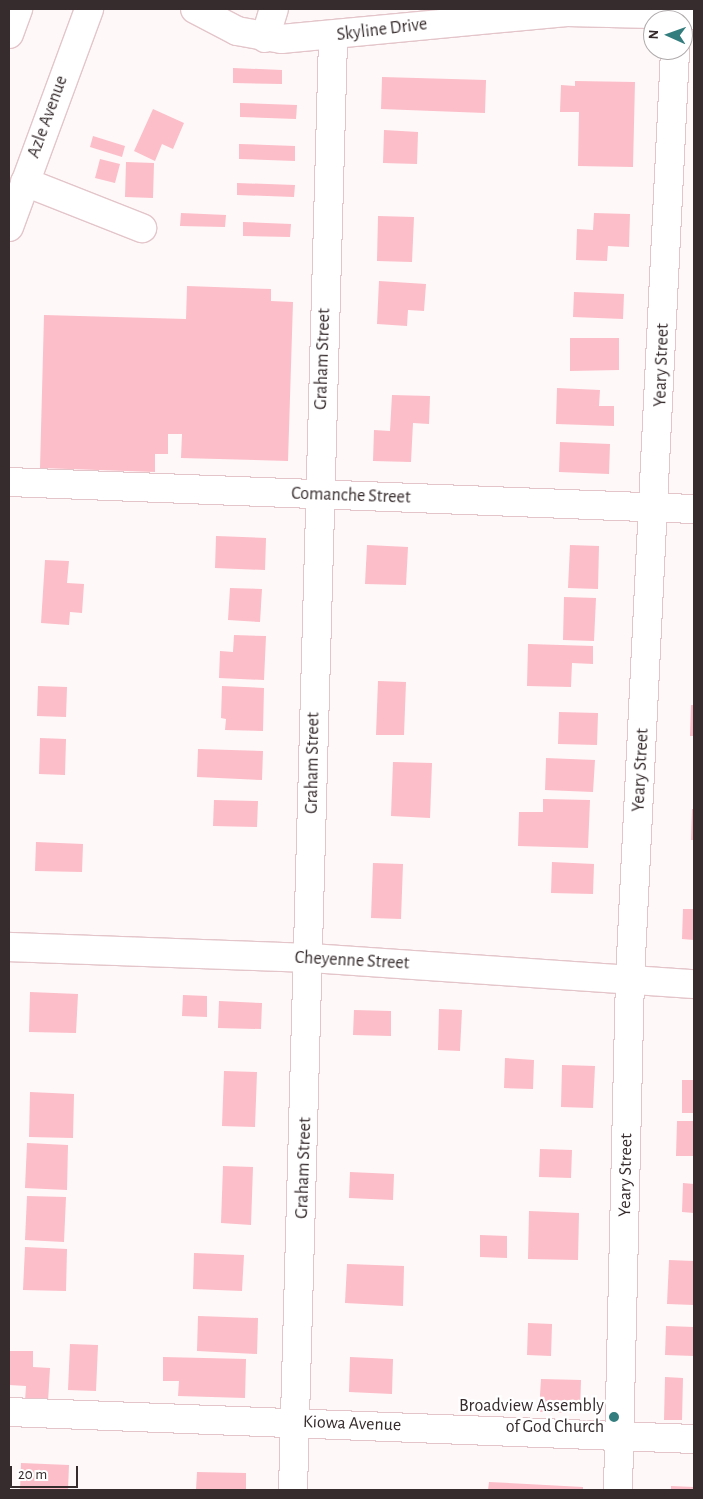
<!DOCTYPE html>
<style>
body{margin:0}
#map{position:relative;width:703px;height:1499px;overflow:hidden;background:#fef8f9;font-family:"Alegreya Sans",sans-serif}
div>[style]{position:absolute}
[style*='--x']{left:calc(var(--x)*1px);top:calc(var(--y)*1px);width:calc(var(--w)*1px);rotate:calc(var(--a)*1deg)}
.building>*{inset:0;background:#fcbec8}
.roads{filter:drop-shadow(1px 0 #e3c5ca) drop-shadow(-1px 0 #e3c5ca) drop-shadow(0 1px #e3c5ca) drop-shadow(0 -1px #e3c5ca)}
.minor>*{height:28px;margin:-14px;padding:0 14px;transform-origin:14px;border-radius:14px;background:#fff}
.major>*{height:28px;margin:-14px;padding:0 14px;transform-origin:14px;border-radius:14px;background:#fff}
.dots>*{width:14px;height:14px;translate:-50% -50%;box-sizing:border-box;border:2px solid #fff;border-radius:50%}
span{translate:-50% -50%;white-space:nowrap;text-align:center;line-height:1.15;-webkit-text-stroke:4.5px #fff;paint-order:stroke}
.street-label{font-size:18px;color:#362b2d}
.poi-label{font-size:18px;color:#362b2d}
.right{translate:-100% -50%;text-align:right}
.frame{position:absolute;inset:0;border:10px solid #362b2d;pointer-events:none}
.north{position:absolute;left:643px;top:10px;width:50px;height:50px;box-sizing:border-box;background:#fff;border:1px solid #afaaab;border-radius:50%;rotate:272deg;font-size:14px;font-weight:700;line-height:20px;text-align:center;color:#362b2d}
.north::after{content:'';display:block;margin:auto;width:18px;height:22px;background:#347d7e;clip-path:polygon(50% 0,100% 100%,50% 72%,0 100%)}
.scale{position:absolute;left:10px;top:1466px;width:68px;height:22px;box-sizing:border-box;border:2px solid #362b2d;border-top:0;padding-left:6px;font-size:15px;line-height:18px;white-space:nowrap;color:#362b2d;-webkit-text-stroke:4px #fff;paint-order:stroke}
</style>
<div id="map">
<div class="building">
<div style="clip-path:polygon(233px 68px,282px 70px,282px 84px,233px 83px)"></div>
<div style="clip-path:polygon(382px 77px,486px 80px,485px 113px,381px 109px)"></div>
<div style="clip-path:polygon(575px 81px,635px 82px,633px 167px,578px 166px,579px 112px,560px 112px,561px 85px,575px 86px)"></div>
<div style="clip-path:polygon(240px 103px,297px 105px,296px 119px,240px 117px)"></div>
<div style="clip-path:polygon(153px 109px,184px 123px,173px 149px,162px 144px,155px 161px,134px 151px)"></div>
<div style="clip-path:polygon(384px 130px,418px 132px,417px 164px,383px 163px)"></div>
<div style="clip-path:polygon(93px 136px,125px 146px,122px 157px,90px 147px)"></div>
<div style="clip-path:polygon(239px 144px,295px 146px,295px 161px,239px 159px)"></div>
<div style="clip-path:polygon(100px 159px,120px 164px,115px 183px,95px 178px)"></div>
<div style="clip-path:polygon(126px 162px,154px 163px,153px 198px,125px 197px)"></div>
<div style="clip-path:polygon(237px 183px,295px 185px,294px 197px,237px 195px)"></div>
<div style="clip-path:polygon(181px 213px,226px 215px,225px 227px,180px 226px)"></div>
<div style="clip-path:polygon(594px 213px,630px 214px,629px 247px,608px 246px,607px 261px,576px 260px,577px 229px,593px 230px)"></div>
<div style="clip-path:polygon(378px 216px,414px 217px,412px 262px,377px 261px)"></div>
<div style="clip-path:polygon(243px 222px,291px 224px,290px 237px,243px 236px)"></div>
<div style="clip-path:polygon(379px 281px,426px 284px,424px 311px,408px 310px,407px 326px,377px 324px)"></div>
<div style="clip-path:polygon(187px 286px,271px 289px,271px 301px,293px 302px,288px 461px,181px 458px,182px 434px,168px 434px,168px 454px,155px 454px,155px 472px,40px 468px,44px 315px,186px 319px)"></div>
<div style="clip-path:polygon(574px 292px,624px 294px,623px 319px,573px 317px)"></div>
<div style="clip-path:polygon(570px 338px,619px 338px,619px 370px,570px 371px)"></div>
<div style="clip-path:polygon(557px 388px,600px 390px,599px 406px,614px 406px,614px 426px,556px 424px)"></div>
<div style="clip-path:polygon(392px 395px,430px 396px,429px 424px,413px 423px,411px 462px,373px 461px,374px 430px,390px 431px)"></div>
<div style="clip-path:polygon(560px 442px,610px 444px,609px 474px,559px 472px)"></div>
<div style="clip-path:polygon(216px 536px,266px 538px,265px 570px,215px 568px)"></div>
<div style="clip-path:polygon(367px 545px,408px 547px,406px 585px,365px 584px)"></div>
<div style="clip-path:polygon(570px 545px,599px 546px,598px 589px,568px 588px)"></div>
<div style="clip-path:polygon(45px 560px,69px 561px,67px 583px,84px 584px,82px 613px,70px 612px,69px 625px,41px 623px)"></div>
<div style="clip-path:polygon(230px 588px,262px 589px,260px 622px,228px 620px)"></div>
<div style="clip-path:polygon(564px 597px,596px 598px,594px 641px,563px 640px)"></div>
<div style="clip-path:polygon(234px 635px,266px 636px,264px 680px,219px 678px,220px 651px,233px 652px)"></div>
<div style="clip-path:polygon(528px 644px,593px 646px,593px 664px,572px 663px,571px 687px,527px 686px)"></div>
<div style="clip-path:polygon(378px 681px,406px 682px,404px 735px,376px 735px)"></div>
<div style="clip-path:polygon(38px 686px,67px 687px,66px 717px,37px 716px)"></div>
<div style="clip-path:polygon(222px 686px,264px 688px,263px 731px,225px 730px,226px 719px,221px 718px)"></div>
<div style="clip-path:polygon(691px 705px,694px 705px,694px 736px,690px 736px)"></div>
<div style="clip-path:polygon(559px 712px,598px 713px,597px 745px,558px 744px)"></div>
<div style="clip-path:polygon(40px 738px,66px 739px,65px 775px,39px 774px)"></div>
<div style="clip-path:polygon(198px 749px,263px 751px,262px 780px,197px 777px)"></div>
<div style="clip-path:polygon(546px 758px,595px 760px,593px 792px,545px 790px)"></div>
<div style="clip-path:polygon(393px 762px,432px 763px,430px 818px,391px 816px)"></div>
<div style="clip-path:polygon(543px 799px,590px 800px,588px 848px,518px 846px,519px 812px,543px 812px)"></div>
<div style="clip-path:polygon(214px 800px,258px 801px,257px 827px,213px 826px)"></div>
<div style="clip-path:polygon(692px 809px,694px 809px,694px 840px,691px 840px)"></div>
<div style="clip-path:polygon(36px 842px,83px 844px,82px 872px,35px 871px)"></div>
<div style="clip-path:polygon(552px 862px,594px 864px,593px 894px,551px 893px)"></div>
<div style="clip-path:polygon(373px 863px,403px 864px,401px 919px,371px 918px)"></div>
<div style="clip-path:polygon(683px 909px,694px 909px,694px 940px,682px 939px)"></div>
<div style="clip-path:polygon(30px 992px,78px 994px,76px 1033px,29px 1032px)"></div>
<div style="clip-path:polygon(183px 995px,207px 996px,207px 1017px,182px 1016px)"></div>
<div style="clip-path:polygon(219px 1001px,262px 1003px,261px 1029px,218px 1028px)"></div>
<div style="clip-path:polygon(439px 1009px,462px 1010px,460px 1051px,438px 1050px)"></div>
<div style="clip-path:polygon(354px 1010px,391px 1011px,391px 1036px,353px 1035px)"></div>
<div style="clip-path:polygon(505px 1058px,534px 1060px,533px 1089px,504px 1088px)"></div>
<div style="clip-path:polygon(562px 1065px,595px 1066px,593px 1108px,561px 1107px)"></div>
<div style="clip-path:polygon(224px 1071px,257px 1072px,255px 1127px,222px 1126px)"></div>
<div style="clip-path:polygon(682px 1080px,694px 1080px,694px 1113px,682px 1113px)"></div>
<div style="clip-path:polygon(30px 1092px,74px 1094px,73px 1138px,29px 1137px)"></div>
<div style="clip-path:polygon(677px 1121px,694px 1121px,694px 1156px,676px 1156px)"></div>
<div style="clip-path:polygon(27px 1143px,68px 1145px,67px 1190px,25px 1188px)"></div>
<div style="clip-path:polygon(540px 1149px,572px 1150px,571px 1178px,539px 1177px)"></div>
<div style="clip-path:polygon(223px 1166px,253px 1167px,251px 1225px,221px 1223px)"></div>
<div style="clip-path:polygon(350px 1172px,394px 1174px,393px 1200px,349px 1198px)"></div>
<div style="clip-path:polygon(683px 1183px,694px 1184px,694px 1213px,682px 1212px)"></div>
<div style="clip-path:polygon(27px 1196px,66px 1197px,64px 1242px,25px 1240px)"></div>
<div style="clip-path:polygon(529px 1211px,579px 1213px,578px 1260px,528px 1259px)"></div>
<div style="clip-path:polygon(480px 1235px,507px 1236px,507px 1258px,480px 1257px)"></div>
<div style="clip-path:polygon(25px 1247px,67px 1249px,66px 1291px,23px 1290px)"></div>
<div style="clip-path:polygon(194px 1253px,244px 1255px,242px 1291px,193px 1289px)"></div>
<div style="clip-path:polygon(669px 1260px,694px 1261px,694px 1305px,667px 1304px)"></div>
<div style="clip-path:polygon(347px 1264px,404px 1266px,403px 1306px,345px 1303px)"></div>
<div style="clip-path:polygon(198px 1316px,258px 1318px,257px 1354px,197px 1351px)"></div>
<div style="clip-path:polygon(528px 1323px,552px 1324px,551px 1356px,527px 1355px)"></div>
<div style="clip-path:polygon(666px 1326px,694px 1327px,694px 1356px,665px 1355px)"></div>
<div style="clip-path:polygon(70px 1344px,98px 1345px,96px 1391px,68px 1390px)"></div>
<div style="clip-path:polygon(9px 1351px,33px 1351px,33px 1367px,50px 1368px,48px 1402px,25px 1401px,26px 1386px,9px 1385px)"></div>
<div style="clip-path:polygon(163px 1357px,246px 1359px,245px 1398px,178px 1396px,179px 1381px,163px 1381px)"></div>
<div style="clip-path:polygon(350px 1357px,393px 1359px,392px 1394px,349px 1392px)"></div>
<div style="clip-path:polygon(665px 1377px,683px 1378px,682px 1420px,664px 1420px)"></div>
<div style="clip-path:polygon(541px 1379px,581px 1380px,580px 1413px,539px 1412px)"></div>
<div style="clip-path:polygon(21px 1463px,69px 1465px,68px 1490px,20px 1490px)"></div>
<div style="clip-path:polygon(197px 1472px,246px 1473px,246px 1490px,196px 1490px)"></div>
<div style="clip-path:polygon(489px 1482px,583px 1487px,583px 1490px,488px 1490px)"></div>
<div style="clip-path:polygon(671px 1486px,694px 1487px,694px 1490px,671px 1490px)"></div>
</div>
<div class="roads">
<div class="minor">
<div style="--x:195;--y:9;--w:47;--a:27.6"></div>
<div style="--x:237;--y:31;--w:45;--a:10.3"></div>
<div style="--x:281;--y:39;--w:287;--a:-5.4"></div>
<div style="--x:567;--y:12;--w:127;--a:1.4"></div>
<div style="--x:265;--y:38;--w:30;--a:-73"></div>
<div style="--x:25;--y:182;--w:126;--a:21.5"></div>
<div style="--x:9;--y:482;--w:686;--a:2.26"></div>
<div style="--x:9;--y:947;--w:301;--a:2.1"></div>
<div style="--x:310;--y:958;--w:385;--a:3.9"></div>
<div style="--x:9;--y:1412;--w:686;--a:2.26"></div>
<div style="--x:293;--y:1490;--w:1455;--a:-88.42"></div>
<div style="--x:618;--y:1490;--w:512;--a:-88.66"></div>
<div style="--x:630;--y:978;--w:929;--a:-87.22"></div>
</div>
<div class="major">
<div style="--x:9;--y:34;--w:27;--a:-70"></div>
<div style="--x:9;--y:227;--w:232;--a:-69.8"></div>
</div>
</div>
<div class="dots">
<div style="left:614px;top:1417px;background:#347d7e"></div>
</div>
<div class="street-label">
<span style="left:382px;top:30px;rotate:-7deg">Skyline Drive</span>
<span style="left:48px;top:117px;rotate:-70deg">Azle Avenue</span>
<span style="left:323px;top:359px;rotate:-88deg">Graham Street</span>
<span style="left:662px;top:365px;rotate:-88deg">Yeary Street</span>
<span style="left:351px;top:496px;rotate:2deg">Comanche Street</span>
<span style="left:313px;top:763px;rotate:-89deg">Graham Street</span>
<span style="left:641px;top:770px;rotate:-87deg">Yeary Street</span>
<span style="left:352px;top:961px;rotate:3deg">Cheyenne Street</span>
<span style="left:304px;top:1168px;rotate:-88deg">Graham Street</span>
<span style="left:626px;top:1175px;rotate:-89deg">Yeary Street</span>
<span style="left:352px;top:1424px;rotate:2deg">Kiowa Avenue</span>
</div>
<div class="poi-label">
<span class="right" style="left:604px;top:1417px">Broadview Assembly<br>of God Church</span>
</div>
<div class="frame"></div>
<div class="north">N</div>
<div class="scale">20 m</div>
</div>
